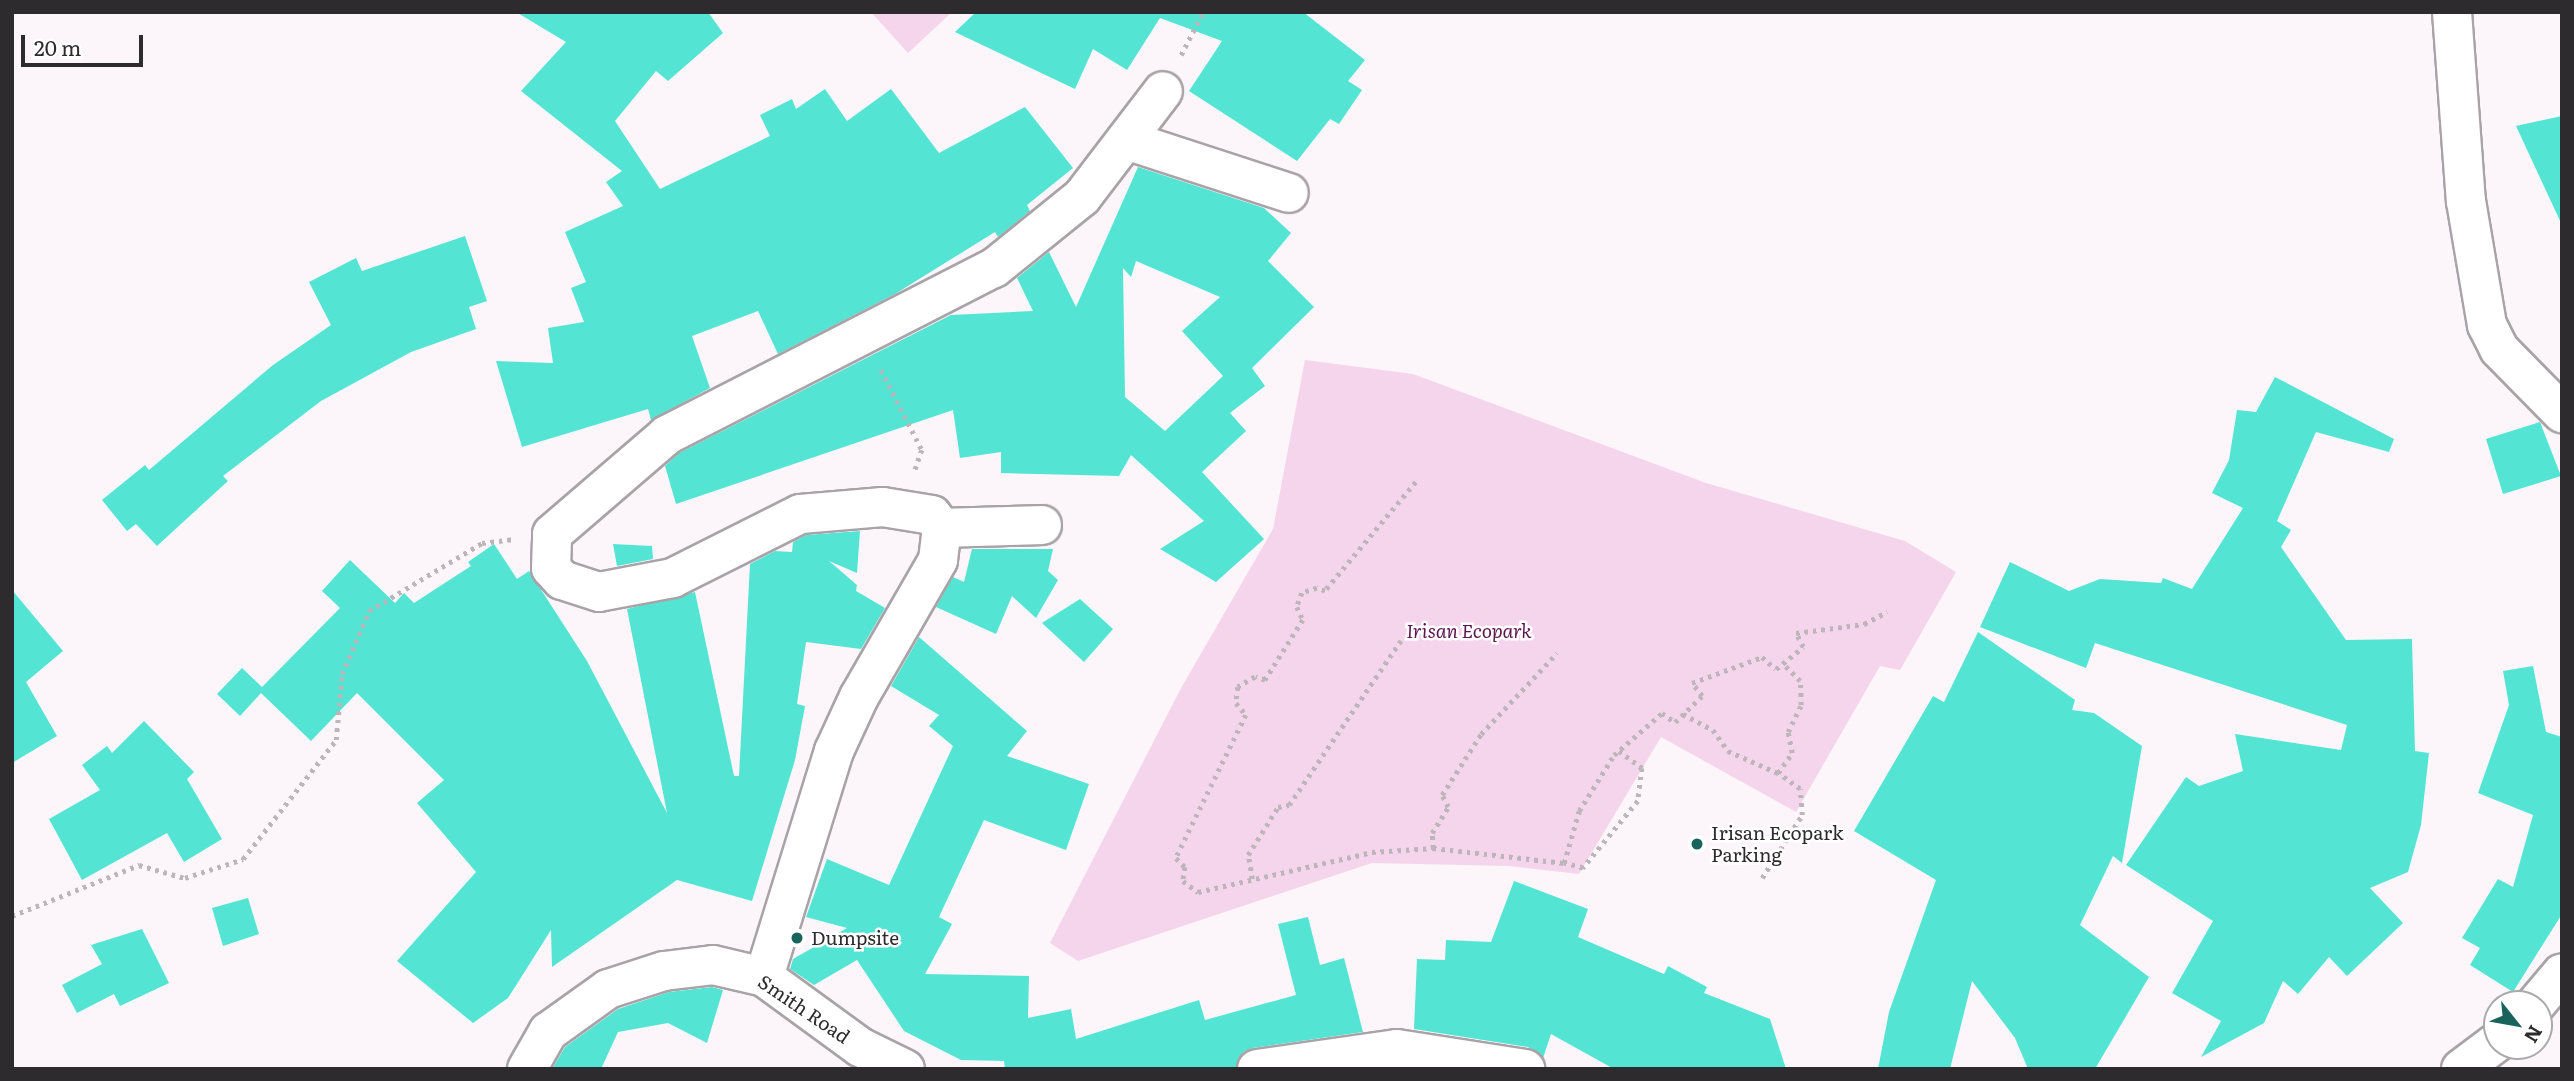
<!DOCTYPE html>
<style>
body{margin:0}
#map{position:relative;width:2574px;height:1081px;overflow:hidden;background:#fcf5f9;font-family:Literata,serif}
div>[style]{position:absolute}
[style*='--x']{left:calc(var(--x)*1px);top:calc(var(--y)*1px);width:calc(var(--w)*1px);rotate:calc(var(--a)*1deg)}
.green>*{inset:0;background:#f5d5eb}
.building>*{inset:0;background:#54e4d4}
.path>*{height:4.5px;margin-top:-2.25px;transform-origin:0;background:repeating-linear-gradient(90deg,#bcb6ba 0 3.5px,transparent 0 8.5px)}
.roads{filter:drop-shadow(2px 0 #a9a3a7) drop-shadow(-2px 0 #a9a3a7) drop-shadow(0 2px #a9a3a7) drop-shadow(0 -2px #a9a3a7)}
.minor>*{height:38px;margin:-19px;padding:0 19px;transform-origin:19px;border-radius:19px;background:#fff}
.dots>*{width:19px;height:19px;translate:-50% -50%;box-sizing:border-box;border:4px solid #fff;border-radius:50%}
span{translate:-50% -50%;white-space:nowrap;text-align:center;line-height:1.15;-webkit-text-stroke:5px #fff;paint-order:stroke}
.park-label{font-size:19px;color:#5d154e;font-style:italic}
.poi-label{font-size:19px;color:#2d2b2d}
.left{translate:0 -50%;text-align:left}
.street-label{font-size:19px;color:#2d2b2d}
.frame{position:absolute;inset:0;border:14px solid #2d2b2d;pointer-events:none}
.north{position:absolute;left:2483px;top:990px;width:70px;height:70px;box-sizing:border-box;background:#fff;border:2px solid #abaaab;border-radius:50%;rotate:121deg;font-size:19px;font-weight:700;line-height:28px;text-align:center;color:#2d2b2d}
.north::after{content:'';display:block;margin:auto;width:24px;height:32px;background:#18635b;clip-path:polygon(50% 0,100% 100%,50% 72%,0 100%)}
.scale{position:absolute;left:21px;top:35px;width:122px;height:32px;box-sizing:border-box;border:4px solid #2d2b2d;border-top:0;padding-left:9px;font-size:21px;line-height:24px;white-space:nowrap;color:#2d2b2d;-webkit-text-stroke:5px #fff;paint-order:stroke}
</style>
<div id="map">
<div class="green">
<div style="clip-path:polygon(871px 12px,952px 12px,908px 53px)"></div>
<div style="clip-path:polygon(1305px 360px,1413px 374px,1706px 483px,1905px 541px,1956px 572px,1900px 670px,1880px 666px,1796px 812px,1661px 737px,1579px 874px,1509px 866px,1372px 863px,1078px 961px,1050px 943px,1180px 690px,1273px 529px)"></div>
</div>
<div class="building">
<div style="clip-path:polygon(516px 12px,708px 12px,723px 33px,668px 81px,656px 71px,615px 121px,660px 189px,770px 136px,760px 115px,792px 99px,796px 109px,825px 89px,847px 121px,891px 89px,939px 153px,1025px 107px,1073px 168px,1027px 205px,1030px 211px,998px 237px,995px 232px,895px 294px,778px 354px,758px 311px,692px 336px,710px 388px,651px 420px,648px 409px,522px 447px,496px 361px,553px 363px,548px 328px,584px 322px,571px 288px,586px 282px,565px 232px,623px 206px,606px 182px,622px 171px,521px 91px,566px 42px)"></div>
<div style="clip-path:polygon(976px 12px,1303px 12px,1365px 60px,1348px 81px,1362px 90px,1339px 124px,1330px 119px,1297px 161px,1189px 91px,1222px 41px,1160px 18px,1127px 70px,1093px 49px,1075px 89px,955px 32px)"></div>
<div style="clip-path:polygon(2562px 116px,2562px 225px,2516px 126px)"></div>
<div style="clip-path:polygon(evenodd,1138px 167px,1264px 208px,1291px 233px,1268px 261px,1314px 307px,1252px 368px,1265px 386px,1230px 413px,1246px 431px,1202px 472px,1264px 539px,1216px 582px,1160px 549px,1204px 521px,1131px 455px,1119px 476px,1001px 473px,1001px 452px,960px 458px,953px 410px,676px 504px,665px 466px,679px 453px,951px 315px,1033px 311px,1017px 278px,1049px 252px,1076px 307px,1138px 167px,1136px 261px,1220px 297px,1182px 331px,1223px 376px,1165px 431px,1125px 397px,1123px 268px,1131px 277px,1136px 261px)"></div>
<div style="clip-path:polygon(465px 236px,487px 301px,469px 307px,476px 329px,411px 352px,321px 401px,223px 476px,228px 481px,157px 546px,136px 524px,127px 531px,102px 500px,145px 465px,149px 470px,273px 365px,331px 325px,309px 282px,356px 258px,362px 271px)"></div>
<div style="clip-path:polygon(2275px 377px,2394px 439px,2389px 452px,2316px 432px,2277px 521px,2291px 530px,2281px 547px,2346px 640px,2412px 639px,2415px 751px,2429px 753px,2421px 825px,2408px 872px,2370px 888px,2403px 923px,2347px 976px,2329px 957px,2298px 994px,2283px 981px,2264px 1023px,2201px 1057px,2221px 1021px,2172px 993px,2213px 921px,2126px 865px,2186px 777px,2199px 786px,2243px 771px,2235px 734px,2341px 750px,2347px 725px,2095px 643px,2086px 668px,1980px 627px,2010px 562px,2069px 591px,2100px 579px,2161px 583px,2163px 578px,2192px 589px,2243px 508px,2212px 493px,2229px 460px,2237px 410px,2256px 412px)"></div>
<div style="clip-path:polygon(2540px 422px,2561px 476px,2503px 494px,2486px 439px)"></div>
<div style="clip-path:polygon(860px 531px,857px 573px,829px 561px,857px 585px,856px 591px,885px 608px,861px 649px,806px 642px,797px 704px,805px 706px,795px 760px,752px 901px,677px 880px,552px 967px,551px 930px,508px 998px,473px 1023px,397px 961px,476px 872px,417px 803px,444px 780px,357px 693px,311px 741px,261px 693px,240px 716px,217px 694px,242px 668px,262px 687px,340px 608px,322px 591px,350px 560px,395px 603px,404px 593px,414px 603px,471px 566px,468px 562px,494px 544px,517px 579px,529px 571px,587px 661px,667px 813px,627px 609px,695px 592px,734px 776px,739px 776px,750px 564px,775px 551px,792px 552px,793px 542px,806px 535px)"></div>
<div style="clip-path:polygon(613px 544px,652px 546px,653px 559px,617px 566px)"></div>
<div style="clip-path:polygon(972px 549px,1053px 549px,1048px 571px,1058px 580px,1036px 618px,1012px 596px,996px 634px,936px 607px,953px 577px,964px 582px)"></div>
<div style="clip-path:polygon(12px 590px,63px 651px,26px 682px,57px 736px,12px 763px)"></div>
<div style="clip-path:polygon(1080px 599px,1113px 629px,1084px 662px,1042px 623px)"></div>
<div style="clip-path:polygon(1978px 632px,2075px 700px,2072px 710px,2094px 713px,2142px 746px,2122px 863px,2113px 856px,2080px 925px,2149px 977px,2095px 1069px,2028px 1069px,2015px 1038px,1972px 981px,1950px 1069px,1878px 1069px,1889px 1012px,1936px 880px,1854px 831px,1933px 696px,1944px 702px)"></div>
<div style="clip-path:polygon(919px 637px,1027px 731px,1007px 756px,1089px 784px,1066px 850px,984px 820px,939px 917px,952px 924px,925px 974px,1029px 976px,1028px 1018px,1071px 1009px,1076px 1039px,1199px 1000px,1205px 1020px,1296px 995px,1278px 924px,1308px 917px,1320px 965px,1344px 958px,1363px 1032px,1253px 1048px,1243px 1052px,1236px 1069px,1005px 1069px,1004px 1061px,961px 1060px,904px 1031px,857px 960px,814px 985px,790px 969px,793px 959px,847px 928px,806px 917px,827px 859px,889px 885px,953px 746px,929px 726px,939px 715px,891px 686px)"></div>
<div style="clip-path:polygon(2533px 666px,2546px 732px,2562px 737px,2562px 914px,2513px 992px,2470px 965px,2480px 948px,2462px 938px,2498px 879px,2513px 887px,2533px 815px,2478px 793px,2509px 705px,2503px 671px)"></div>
<div style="clip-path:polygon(144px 721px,194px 772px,187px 779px,222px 839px,184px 862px,167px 833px,82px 880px,49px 819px,100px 790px,82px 765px,107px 746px,112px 753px)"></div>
<div style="clip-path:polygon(1514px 881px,1588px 909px,1578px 937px,1664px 974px,1668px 966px,1707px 987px,1704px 993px,1770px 1019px,1786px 1069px,1614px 1069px,1551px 1034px,1543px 1058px,1528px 1047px,1414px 1029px,1417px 959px,1445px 960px,1446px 940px,1491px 942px)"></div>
<div style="clip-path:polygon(248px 898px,259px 934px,223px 946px,212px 908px)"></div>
<div style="clip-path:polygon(142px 929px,169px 983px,120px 1006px,114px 994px,77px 1013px,62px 985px,102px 964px,91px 945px)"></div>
<div style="clip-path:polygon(712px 987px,723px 990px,707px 1043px,668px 1023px,618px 1032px,601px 1069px,552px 1069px,565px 1047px,618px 1009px,669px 992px)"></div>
</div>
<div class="path">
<div style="--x:1181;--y:55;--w:48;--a:-62.9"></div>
<div style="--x:881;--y:370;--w:90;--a:62.9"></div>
<div style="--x:922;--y:450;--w:24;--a:109"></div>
<div style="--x:1416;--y:482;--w:142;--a:129.9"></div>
<div style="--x:1325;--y:591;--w:9;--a:-159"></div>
<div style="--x:1317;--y:588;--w:16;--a:162"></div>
<div style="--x:1302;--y:593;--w:15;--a:110"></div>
<div style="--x:1297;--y:607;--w:14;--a:65"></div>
<div style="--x:1303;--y:620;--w:71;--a:122.3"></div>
<div style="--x:1265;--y:680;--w:10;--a:-163"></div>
<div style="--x:1255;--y:677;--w:20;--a:150"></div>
<div style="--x:1238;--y:687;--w:16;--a:97"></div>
<div style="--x:1236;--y:703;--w:16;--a:50"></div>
<div style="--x:1246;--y:715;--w:159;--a:116.1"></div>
<div style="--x:1176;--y:858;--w:13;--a:45"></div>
<div style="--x:1185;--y:867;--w:14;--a:98"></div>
<div style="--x:1183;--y:881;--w:19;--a:36"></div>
<div style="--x:1198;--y:892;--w:179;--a:-12.9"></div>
<div style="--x:1372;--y:852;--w:61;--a:-3.8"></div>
<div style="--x:1433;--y:848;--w:132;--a:6.5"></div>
<div style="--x:1683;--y:714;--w:34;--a:28"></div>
<div style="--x:1713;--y:730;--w:26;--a:54"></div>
<div style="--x:1728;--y:751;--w:55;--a:23.7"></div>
<div style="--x:1619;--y:751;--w:29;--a:36"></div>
<div style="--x:1642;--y:768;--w:33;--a:97"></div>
<div style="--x:1638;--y:801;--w:87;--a:129.4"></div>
<div style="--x:1583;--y:868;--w:20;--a:-165"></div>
<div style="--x:1564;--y:863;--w:54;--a:-73.9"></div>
<div style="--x:1579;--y:811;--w:66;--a:-58"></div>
<div style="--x:1614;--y:755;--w:64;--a:-41.2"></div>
<div style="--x:1662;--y:713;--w:16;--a:35"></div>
<div style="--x:1675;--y:722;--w:37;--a:-44"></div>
<div style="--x:1702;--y:696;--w:16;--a:-128"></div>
<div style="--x:1692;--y:683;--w:75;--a:-20.4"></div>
<div style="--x:1762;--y:657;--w:18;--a:41"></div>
<div style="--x:1776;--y:669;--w:35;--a:-39"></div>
<div style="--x:1803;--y:647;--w:16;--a:-117"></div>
<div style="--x:1796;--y:633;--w:69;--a:-7.5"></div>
<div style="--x:1864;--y:624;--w:26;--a:-28"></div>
<div style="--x:1433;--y:848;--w:15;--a:-94"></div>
<div style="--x:1432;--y:833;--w:31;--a:-58"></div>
<div style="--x:1448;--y:807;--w:13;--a:-117"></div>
<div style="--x:1442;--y:795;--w:72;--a:-57.4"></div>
<div style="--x:1481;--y:734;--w:111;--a:-46.8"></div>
<div style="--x:1762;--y:878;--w:75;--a:-57.6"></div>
<div style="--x:1802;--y:815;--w:26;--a:-94"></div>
<div style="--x:1800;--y:789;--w:27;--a:-144"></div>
<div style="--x:1778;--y:773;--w:24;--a:-55"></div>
<div style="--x:1792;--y:753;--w:21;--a:-101"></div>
<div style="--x:1788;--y:732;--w:30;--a:-64"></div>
<div style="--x:1801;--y:705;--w:24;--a:-92"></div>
<div style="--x:1800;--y:681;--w:25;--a:-135"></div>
<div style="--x:1252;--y:879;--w:24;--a:-99"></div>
<div style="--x:1248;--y:855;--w:57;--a:-58"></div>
<div style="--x:1278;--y:807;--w:11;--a:-10"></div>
<div style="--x:1289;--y:805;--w:199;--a:-55.8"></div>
<div style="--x:12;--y:916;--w:137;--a:-21.9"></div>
<div style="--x:139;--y:865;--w:48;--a:15.8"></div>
<div style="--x:185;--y:878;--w:61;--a:-18.1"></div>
<div style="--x:243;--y:859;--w:151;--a:-52"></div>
<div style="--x:336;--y:740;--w:66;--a:-84.8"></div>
<div style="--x:342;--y:674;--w:69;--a:-66.8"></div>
<div style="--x:369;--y:611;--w:132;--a:-31"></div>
<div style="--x:482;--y:543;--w:31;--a:-7"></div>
</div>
<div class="roads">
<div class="minor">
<div style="--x:2452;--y:12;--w:190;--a:85.8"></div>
<div style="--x:2466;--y:201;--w:126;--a:80.4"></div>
<div style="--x:2487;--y:325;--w:27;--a:63"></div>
<div style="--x:2499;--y:349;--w:90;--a:45.5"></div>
<div style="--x:1126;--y:140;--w:171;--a:18"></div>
<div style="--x:942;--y:528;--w:100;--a:-1.7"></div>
<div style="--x:764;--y:977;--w:237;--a:-72.8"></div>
<div style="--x:834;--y:751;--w:60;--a:-65.2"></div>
<div style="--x:859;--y:697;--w:158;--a:-60"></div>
<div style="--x:938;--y:560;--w:32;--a:-83"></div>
<div style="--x:942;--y:528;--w:16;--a:-128"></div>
<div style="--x:932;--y:515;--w:50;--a:-170.7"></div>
<div style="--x:883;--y:507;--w:83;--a:175.2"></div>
<div style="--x:800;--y:514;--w:142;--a:153.3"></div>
<div style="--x:673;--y:578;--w:75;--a:169.3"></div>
<div style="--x:599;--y:592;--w:39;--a:-162"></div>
<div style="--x:562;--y:580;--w:16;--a:-133"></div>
<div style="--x:551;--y:568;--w:34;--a:-88"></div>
<div style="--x:552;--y:534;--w:152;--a:-40.7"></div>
<div style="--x:667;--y:435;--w:367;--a:-27.1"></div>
<div style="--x:994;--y:268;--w:113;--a:-38.9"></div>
<div style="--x:1082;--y:197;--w:133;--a:-52.6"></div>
<div style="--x:2536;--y:1004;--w:40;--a:-50"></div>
<div style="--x:527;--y:1069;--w:43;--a:-60.4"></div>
<div style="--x:548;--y:1032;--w:74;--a:-35.6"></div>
<div style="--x:608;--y:989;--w:59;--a:-17.8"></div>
<div style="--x:664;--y:971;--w:49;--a:-7"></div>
<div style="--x:713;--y:965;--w:52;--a:13.2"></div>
<div style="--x:764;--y:977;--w:119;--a:36.1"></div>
<div style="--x:860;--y:1047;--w:50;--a:26.1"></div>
<div style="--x:1257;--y:1069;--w:141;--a:-8.1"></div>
<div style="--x:1397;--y:1049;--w:130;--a:8.9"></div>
<div style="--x:2461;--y:1069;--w:45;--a:-36.9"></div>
</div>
</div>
<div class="dots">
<div style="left:1697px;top:844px;background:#18635b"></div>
<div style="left:797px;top:938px;background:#18635b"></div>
</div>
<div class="park-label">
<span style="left:1469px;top:631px">Irisan Ecopark</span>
</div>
<div class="poi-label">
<span class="left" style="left:1711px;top:844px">Irisan Ecopark<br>Parking</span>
<span class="left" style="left:811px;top:938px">Dumpsite</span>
</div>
<div class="street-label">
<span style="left:804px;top:1009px;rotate:34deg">Smith Road</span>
</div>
<div class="frame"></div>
<div class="north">N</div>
<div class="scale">20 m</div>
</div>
